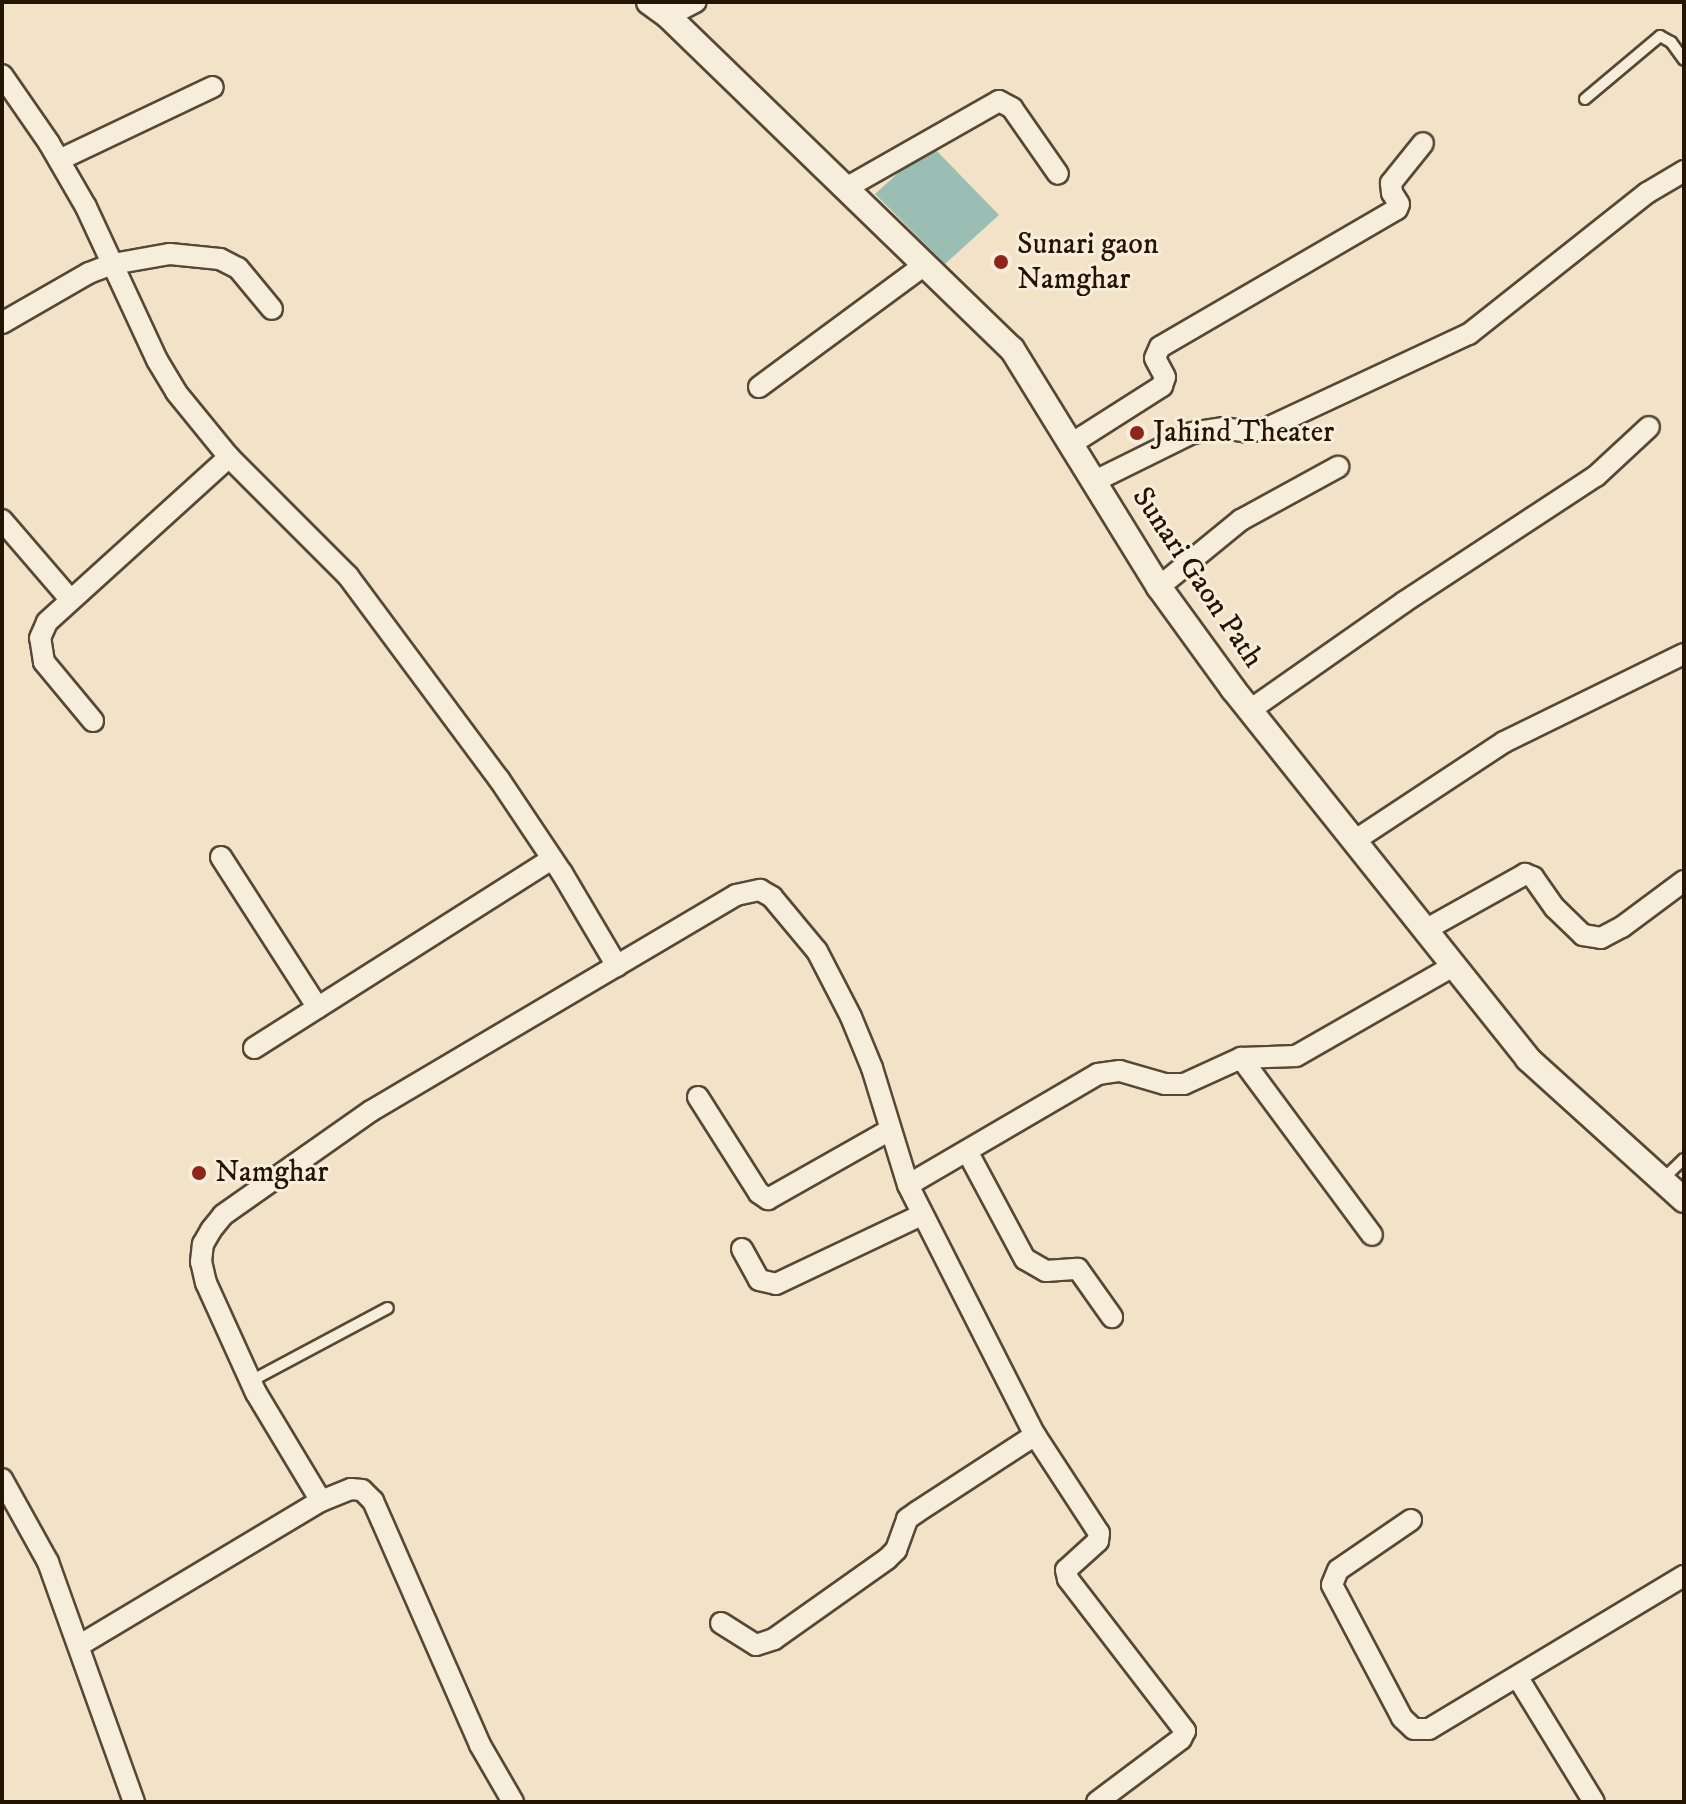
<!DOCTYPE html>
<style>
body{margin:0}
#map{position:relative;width:1686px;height:1804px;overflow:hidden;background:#f2e3c8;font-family:"IM FELL DW Pica",serif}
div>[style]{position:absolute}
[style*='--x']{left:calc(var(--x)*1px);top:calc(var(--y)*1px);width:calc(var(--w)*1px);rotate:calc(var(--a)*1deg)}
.water>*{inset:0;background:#9bbeb4}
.roads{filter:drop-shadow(2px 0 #574835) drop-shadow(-2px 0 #574835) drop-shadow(0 2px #574835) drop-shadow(0 -2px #574835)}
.service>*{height:10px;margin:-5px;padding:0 5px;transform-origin:5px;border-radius:5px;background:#f7eddb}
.minor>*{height:20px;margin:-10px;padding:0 10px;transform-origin:10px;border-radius:10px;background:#f7eddb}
.tertiary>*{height:24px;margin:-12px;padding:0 12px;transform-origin:12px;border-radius:12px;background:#f7eddb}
.dots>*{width:22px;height:22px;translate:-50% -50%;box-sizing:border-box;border:4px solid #f7eddb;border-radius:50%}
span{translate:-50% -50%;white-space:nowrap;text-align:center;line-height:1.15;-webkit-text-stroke:6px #f7eddb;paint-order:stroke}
.poi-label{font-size:30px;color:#231404}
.left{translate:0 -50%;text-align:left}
.street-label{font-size:30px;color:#231404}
.frame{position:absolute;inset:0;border:4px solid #231404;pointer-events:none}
</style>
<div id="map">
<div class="water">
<div style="clip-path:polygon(930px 144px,999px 215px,945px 264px,875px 194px)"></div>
</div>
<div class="roads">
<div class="service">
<div style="--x:1585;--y:99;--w:98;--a:-40"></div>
<div style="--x:1660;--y:36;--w:13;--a:29"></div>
<div style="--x:1671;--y:42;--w:22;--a:54"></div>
<div style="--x:1662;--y:1180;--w:30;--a:-44"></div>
<div style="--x:251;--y:1381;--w:155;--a:-28.1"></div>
</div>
<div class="minor">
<div style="--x:668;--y:16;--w:31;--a:-27"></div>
<div style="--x:2;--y:75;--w:83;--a:55.3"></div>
<div style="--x:49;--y:143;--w:74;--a:60"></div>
<div style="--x:86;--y:207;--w:169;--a:65.1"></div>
<div style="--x:157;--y:360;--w:37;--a:59"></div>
<div style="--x:176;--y:392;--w:84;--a:50.8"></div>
<div style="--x:229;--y:457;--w:168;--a:45"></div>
<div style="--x:348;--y:576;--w:253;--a:53.4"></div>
<div style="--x:499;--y:779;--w:113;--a:56.2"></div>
<div style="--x:562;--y:873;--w:108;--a:59.4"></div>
<div style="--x:59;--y:160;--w:170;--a:-25.4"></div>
<div style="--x:846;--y:188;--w:176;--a:-29.6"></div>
<div style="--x:999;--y:101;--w:15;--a:28"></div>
<div style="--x:1012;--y:108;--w:80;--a:55.1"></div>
<div style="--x:2;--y:323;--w:100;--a:-29.9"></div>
<div style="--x:89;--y:273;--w:26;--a:-21"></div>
<div style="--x:113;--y:264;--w:58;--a:-10"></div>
<div style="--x:170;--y:254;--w:50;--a:5.7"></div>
<div style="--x:220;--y:259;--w:20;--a:27"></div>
<div style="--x:238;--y:268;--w:53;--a:50.3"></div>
<div style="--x:759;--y:387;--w:207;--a:-36.4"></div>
<div style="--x:1071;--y:444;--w:108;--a:-32.5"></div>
<div style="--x:1162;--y:386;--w:9;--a:-72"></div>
<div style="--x:1165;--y:377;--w:21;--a:-118"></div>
<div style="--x:1155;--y:358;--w:12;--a:-66"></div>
<div style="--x:1160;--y:347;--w:274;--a:-30.2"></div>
<div style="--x:1397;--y:209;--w:5;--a:-68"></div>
<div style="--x:1399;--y:204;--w:13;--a:-122"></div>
<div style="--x:1392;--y:193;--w:10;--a:-96"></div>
<div style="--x:1391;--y:183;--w:51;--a:-51.3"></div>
<div style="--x:1093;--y:482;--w:110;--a:-26.3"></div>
<div style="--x:1192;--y:433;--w:32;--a:-9"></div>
<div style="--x:1224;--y:428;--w:24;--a:9"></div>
<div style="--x:1248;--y:432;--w:19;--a:-12"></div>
<div style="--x:1267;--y:428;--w:223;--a:-25"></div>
<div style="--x:1469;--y:334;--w:227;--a:-38.4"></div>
<div style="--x:1647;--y:193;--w:43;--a:-30.7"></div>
<div style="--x:2;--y:520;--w:104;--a:49.3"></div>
<div style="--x:1159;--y:587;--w:106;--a:-39.3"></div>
<div style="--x:1241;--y:520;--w:111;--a:-28.7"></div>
<div style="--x:1250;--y:710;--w:188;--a:-35"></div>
<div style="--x:1404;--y:602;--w:230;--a:-33.3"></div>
<div style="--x:1596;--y:476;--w:72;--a:-42.8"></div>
<div style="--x:93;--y:721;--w:77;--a:-129.7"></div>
<div style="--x:44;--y:662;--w:24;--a:-99"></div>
<div style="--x:40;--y:638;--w:17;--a:-66"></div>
<div style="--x:47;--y:622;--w:246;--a:-42.2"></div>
<div style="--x:1354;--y:841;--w:180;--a:-33.4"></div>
<div style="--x:1504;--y:742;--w:200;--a:-26.1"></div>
<div style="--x:221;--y:857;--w:179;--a:57.3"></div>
<div style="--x:1425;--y:930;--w:115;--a:-29.2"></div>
<div style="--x:1525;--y:874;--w:9;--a:21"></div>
<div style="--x:1533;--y:877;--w:38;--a:55"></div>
<div style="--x:1555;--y:908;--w:39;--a:44"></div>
<div style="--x:1583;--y:935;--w:18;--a:9"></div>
<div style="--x:1601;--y:938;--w:24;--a:-28"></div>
<div style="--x:1622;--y:927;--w:77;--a:-36.6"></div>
<div style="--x:254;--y:1048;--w:353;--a:-32.4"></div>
<div style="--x:1241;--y:1058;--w:220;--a:53.5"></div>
<div style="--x:698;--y:1097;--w:114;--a:57.6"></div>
<div style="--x:759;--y:1193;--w:11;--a:34"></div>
<div style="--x:768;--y:1199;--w:140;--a:-29.5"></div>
<div style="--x:967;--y:1151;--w:123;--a:61.8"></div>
<div style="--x:1025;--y:1259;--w:24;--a:30"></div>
<div style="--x:1046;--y:1271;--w:32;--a:-4"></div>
<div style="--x:1078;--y:1269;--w:59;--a:54.7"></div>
<div style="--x:908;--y:1185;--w:280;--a:63.1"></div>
<div style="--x:1035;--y:1435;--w:117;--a:56.9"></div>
<div style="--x:1099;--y:1533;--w:8;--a:97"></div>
<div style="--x:1098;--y:1541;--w:43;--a:137.8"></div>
<div style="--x:1066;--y:1570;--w:9;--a:77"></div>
<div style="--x:1068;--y:1579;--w:192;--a:52.4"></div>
<div style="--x:1185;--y:1731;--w:9;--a:117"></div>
<div style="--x:1181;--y:1739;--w:105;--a:143.1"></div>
<div style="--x:742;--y:1249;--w:35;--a:61"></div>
<div style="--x:759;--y:1280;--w:17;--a:13"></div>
<div style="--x:776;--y:1284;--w:161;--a:-25.4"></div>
<div style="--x:2;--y:1479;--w:95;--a:61"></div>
<div style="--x:48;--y:1562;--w:255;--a:70.3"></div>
<div style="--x:321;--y:1501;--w:126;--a:-121"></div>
<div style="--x:256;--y:1393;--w:121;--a:-114.4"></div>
<div style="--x:206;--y:1283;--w:22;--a:-103"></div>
<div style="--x:201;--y:1262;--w:18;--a:-84"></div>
<div style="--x:203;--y:1244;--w:16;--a:-60"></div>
<div style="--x:211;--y:1230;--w:19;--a:-51"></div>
<div style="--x:223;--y:1215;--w:181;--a:-35.1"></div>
<div style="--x:371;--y:1111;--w:424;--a:-30.6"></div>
<div style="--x:736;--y:895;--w:25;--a:-12"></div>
<div style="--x:760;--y:890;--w:14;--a:30"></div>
<div style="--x:772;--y:897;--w:70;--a:50.2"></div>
<div style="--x:817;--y:951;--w:74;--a:62.7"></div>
<div style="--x:851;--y:1017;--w:55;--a:67.6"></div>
<div style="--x:872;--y:1068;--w:122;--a:72.9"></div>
<div style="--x:908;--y:1185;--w:220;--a:-30.3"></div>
<div style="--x:1098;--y:1074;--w:22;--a:-8"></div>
<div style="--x:1120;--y:1071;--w:47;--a:16.1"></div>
<div style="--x:1165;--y:1084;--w:19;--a:0"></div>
<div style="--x:1184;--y:1084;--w:63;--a:-24.5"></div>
<div style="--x:1241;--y:1058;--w:55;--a:-2.1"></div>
<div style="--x:1296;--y:1056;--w:181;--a:-29.8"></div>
<div style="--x:1411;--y:1520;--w:88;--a:145.6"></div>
<div style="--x:1338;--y:1570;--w:16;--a:112"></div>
<div style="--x:1332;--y:1585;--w:150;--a:62.2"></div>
<div style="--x:1402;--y:1718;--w:16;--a:43"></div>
<div style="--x:1414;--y:1729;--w:15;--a:0"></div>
<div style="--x:1429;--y:1729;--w:297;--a:-31"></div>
<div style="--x:721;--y:1623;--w:41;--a:32.2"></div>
<div style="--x:756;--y:1645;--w:19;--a:-18"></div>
<div style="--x:774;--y:1639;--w:138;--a:-35.3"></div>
<div style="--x:887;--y:1559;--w:13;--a:-45"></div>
<div style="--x:896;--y:1550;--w:33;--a:-70"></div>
<div style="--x:907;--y:1519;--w:12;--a:-35"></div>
<div style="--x:917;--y:1512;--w:141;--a:-33.1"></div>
<div style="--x:80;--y:1645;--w:281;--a:-30.9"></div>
<div style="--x:321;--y:1501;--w:32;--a:-22"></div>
<div style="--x:351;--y:1489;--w:11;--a:5"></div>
<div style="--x:362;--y:1490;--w:16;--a:45"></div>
<div style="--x:373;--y:1501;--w:266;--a:66.3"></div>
<div style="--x:480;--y:1745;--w:66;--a:59.9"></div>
<div style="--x:1518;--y:1678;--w:145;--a:58.5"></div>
</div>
<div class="tertiary">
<div style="--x:649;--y:2;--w:24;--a:36"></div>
<div style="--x:668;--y:16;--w:479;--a:44.1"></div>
<div style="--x:1012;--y:349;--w:280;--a:58.3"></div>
<div style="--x:1159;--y:587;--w:126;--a:54"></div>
<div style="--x:1233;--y:689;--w:473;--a:51.4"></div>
<div style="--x:1528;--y:1059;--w:210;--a:42.1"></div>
</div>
</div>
<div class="dots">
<div style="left:1001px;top:262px;background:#8f2418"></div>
<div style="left:1137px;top:433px;background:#8f2418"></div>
<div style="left:199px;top:1173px;background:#8f2418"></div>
</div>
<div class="poi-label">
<span class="left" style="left:1017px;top:262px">Sunari gaon<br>Namghar</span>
<span class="left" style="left:1153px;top:433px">Jahind Theater</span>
<span class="left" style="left:215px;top:1173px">Namghar</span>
</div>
<div class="street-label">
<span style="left:1197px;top:578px;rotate:56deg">Sunari Gaon Path</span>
</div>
<div class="frame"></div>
</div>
